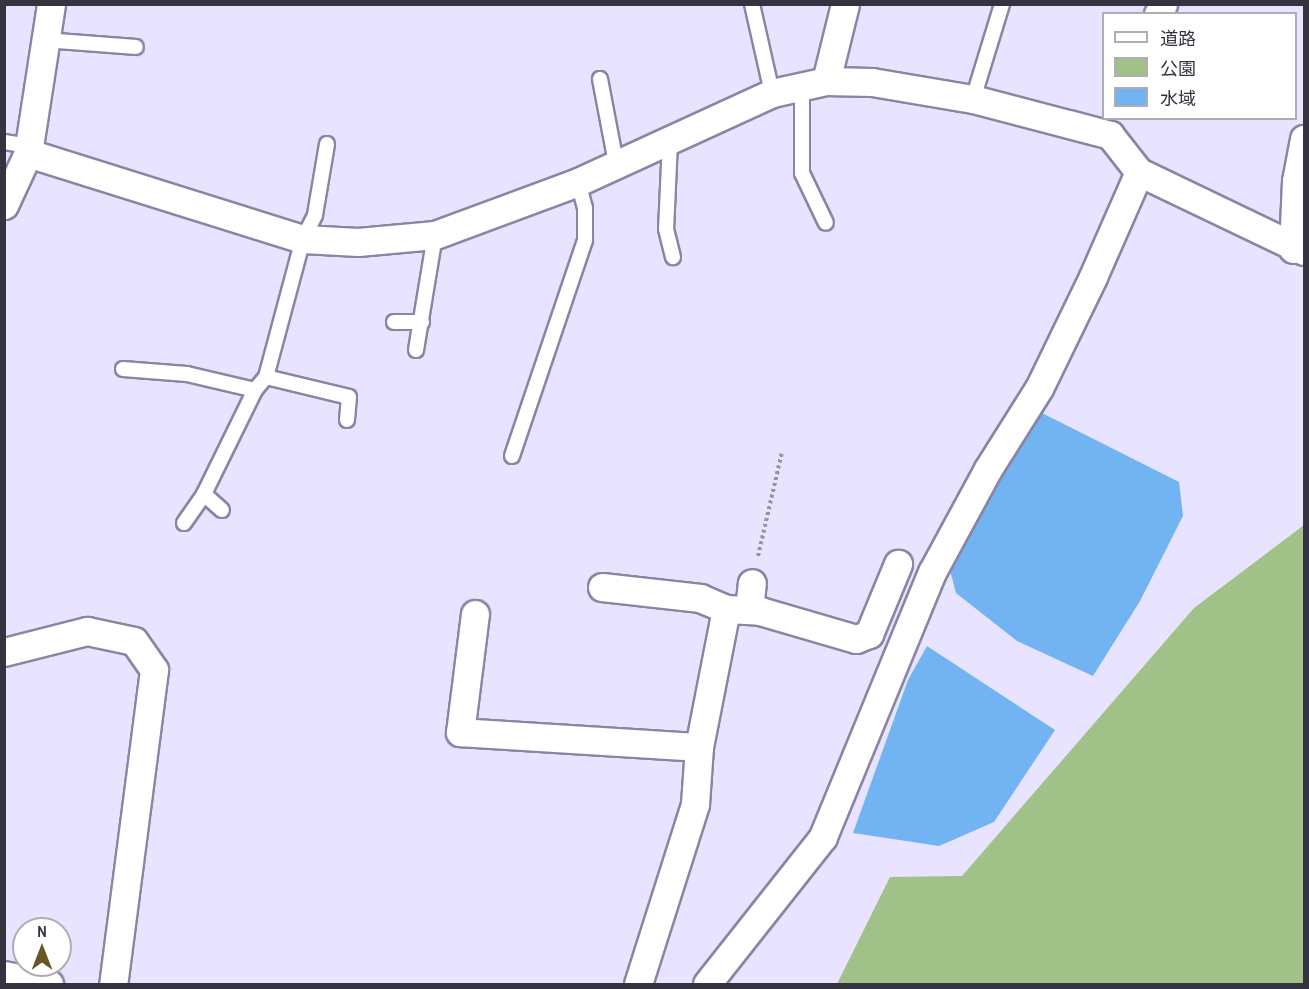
<!DOCTYPE html>
<meta charset="utf-8">
<style>
body{margin:0}
#map{position:relative;width:1309px;height:989px;overflow:hidden;background:#e8e3fe;font-family:"Archivo Narrow","Noto Sans JP",sans-serif}
div>[style]{position:absolute}
[style*='--x']{left:calc(var(--x)*1px);top:calc(var(--y)*1px);width:calc(var(--w)*1px);rotate:calc(var(--a)*1deg)}
.green>*{inset:0;background:#a0c187}
.water>*{inset:0;background:#71b4f1}
.path>*{height:4px;margin-top:-2px;transform-origin:0;background:repeating-linear-gradient(90deg,#9692a6 0 3px,transparent 0 6px)}
.roads{filter:drop-shadow(2px 0 #8b85a4) drop-shadow(-2px 0 #8b85a4) drop-shadow(0 2px #8b85a4) drop-shadow(0 -2px #8b85a4)}
.service>*{height:14px;margin:-7px;padding:0 7px;transform-origin:7px;border-radius:7px;background:#fff}
.minor>*{height:27px;margin:-13.5px;padding:0 13.5px;transform-origin:13.5px;border-radius:13.5px;background:#fff}
span{translate:-50% -50%;white-space:nowrap;text-align:center;line-height:1.15;-webkit-text-stroke:6px #fff;paint-order:stroke}
.frame{position:absolute;inset:0;border:6px solid #363340;pointer-events:none}
.legend{position:absolute;left:1102px;top:12px;width:195px;height:108px;box-sizing:border-box;background:#fff;border:2px solid #afadb3;margin:0;padding:8px 10px;list-style:none;font-size:18px;color:#363340}
.legend li{display:flex;align-items:center;gap:12px;height:30px}
.legend b{width:30px;border:2px solid #afadb3}
.north{position:absolute;left:12px;top:917px;width:60px;height:60px;box-sizing:border-box;background:#fff;border:2px solid #afadb3;border-radius:50%;rotate:0deg;font-size:16px;font-weight:700;line-height:24px;text-align:center;color:#363340}
.north::after{content:'';display:block;margin:auto;width:21px;height:27px;background:#6a5524;clip-path:polygon(50% 0,100% 100%,50% 72%,0 100%)}
</style>
<div id="map">
<div class="green">
<div style="clip-path:polygon(1304px 525px,1304px 984px,837px 984px,890px 877px,962px 876px,1194px 608px)"></div>
</div>
<div class="water">
<div style="clip-path:polygon(1042px 413px,1179px 482px,1183px 516px,1140px 601px,1093px 676px,1017px 641px,956px 593px,950px 570px,1005px 455px)"></div>
<div style="clip-path:polygon(927px 646px,1055px 730px,994px 822px,939px 846px,853px 833px,908px 680px)"></div>
</div>
<div class="path">
<div style="--x:758;--y:556;--w:107;--a:-77"></div>
</div>
<div class="roads">
<div class="service">
<div style="--x:752;--y:4;--w:91;--a:77.3"></div>
<div style="--x:45;--y:40;--w:91;--a:4.4"></div>
<div style="--x:600;--y:79;--w:86;--a:79.2"></div>
<div style="--x:802;--y:86;--w:87;--a:90"></div>
<div style="--x:802;--y:173;--w:55;--a:64.4"></div>
<div style="--x:973;--y:99;--w:99;--a:-73"></div>
<div style="--x:4;--y:142;--w:13;--a:9"></div>
<div style="--x:17;--y:144;--w:14;--a:39"></div>
<div style="--x:670;--y:142;--w:87;--a:92.6"></div>
<div style="--x:666;--y:229;--w:29;--a:76"></div>
<div style="--x:394;--y:322;--w:28;--a:0"></div>
<div style="--x:416;--y:350;--w:117;--a:-80.6"></div>
<div style="--x:123;--y:369;--w:64;--a:4.5"></div>
<div style="--x:187;--y:374;--w:70;--a:13.2"></div>
<div style="--x:266;--y:377;--w:85;--a:13.5"></div>
<div style="--x:349;--y:397;--w:23;--a:95"></div>
<div style="--x:512;--y:456;--w:228;--a:-71.3"></div>
<div style="--x:585;--y:240;--w:32;--a:-90"></div>
<div style="--x:585;--y:208;--w:27;--a:-105"></div>
<div style="--x:204;--y:494;--w:24;--a:42"></div>
<div style="--x:184;--y:523;--w:35;--a:-55"></div>
<div style="--x:204;--y:494;--w:116;--a:-63.9"></div>
<div style="--x:255;--y:390;--w:17;--a:-50"></div>
<div style="--x:266;--y:377;--w:143;--a:-75"></div>
<div style="--x:303;--y:239;--w:27;--a:-63"></div>
<div style="--x:315;--y:215;--w:72;--a:-80.4"></div>
</div>
<div class="minor">
<div style="--x:1158;--y:14;--w:11;--a:-63"></div>
<div style="--x:826;--y:81;--w:79;--a:-76.1"></div>
<div style="--x:28;--y:153;--w:288;--a:17.4"></div>
<div style="--x:303;--y:239;--w:55;--a:3.1"></div>
<div style="--x:358;--y:242;--w:77;--a:-5.2"></div>
<div style="--x:435;--y:235;--w:153;--a:-20.3"></div>
<div style="--x:578;--y:182;--w:213;--a:-24.6"></div>
<div style="--x:772;--y:93;--w:55;--a:-12.5"></div>
<div style="--x:826;--y:81;--w:46;--a:1.2"></div>
<div style="--x:872;--y:82;--w:102;--a:9.6"></div>
<div style="--x:973;--y:99;--w:142;--a:14.7"></div>
<div style="--x:1110;--y:135;--w:47;--a:51.9"></div>
<div style="--x:1139;--y:172;--w:115;--a:113.7"></div>
<div style="--x:1093;--y:277;--w:123;--a:115.9"></div>
<div style="--x:1039;--y:388;--w:96;--a:122.2"></div>
<div style="--x:988;--y:469;--w:117;--a:118.5"></div>
<div style="--x:932;--y:572;--w:287;--a:112.4"></div>
<div style="--x:823;--y:837;--w:187;--a:128.3"></div>
<div style="--x:1139;--y:172;--w:183;--a:25.6"></div>
<div style="--x:4;--y:205;--w:57;--a:-65.2"></div>
<div style="--x:28;--y:153;--w:151;--a:-81.2"></div>
<div style="--x:1293;--y:249;--w:68;--a:-87.5"></div>
<div style="--x:1296;--y:181;--w:43;--a:-79.2"></div>
<div style="--x:602;--y:587;--w:99;--a:6.4"></div>
<div style="--x:700;--y:598;--w:28;--a:23"></div>
<div style="--x:726;--y:609;--w:34;--a:3"></div>
<div style="--x:760;--y:611;--w:100;--a:16.3"></div>
<div style="--x:856;--y:639;--w:14;--a:-21"></div>
<div style="--x:869;--y:634;--w:76;--a:-67.5"></div>
<div style="--x:749;--y:610;--w:27;--a:-84"></div>
<div style="--x:475;--y:614;--w:119;--a:97.2"></div>
<div style="--x:460;--y:732;--w:239;--a:3.6"></div>
<div style="--x:4;--y:652;--w:86;--a:-14.2"></div>
<div style="--x:87;--y:631;--w:48;--a:12"></div>
<div style="--x:134;--y:641;--w:35;--a:55"></div>
<div style="--x:154;--y:670;--w:317;--a:97.4"></div>
<div style="--x:4;--y:975;--w:46;--a:11.3"></div>
<div style="--x:638;--y:984;--w:189;--a:-72.4"></div>
<div style="--x:695;--y:804;--w:57;--a:-86"></div>
<div style="--x:699;--y:747;--w:141;--a:-78.9"></div>
</div>
</div>
<div class="frame"></div>
<ul class="legend">
<li><b style="height:8px;background:#fff"></b>道路</li>
<li><b style="height:16px;background:#a0c187"></b>公園</li>
<li><b style="height:16px;background:#71b4f1"></b>水域</li>
</ul>
<div class="north">N</div>
</div>
